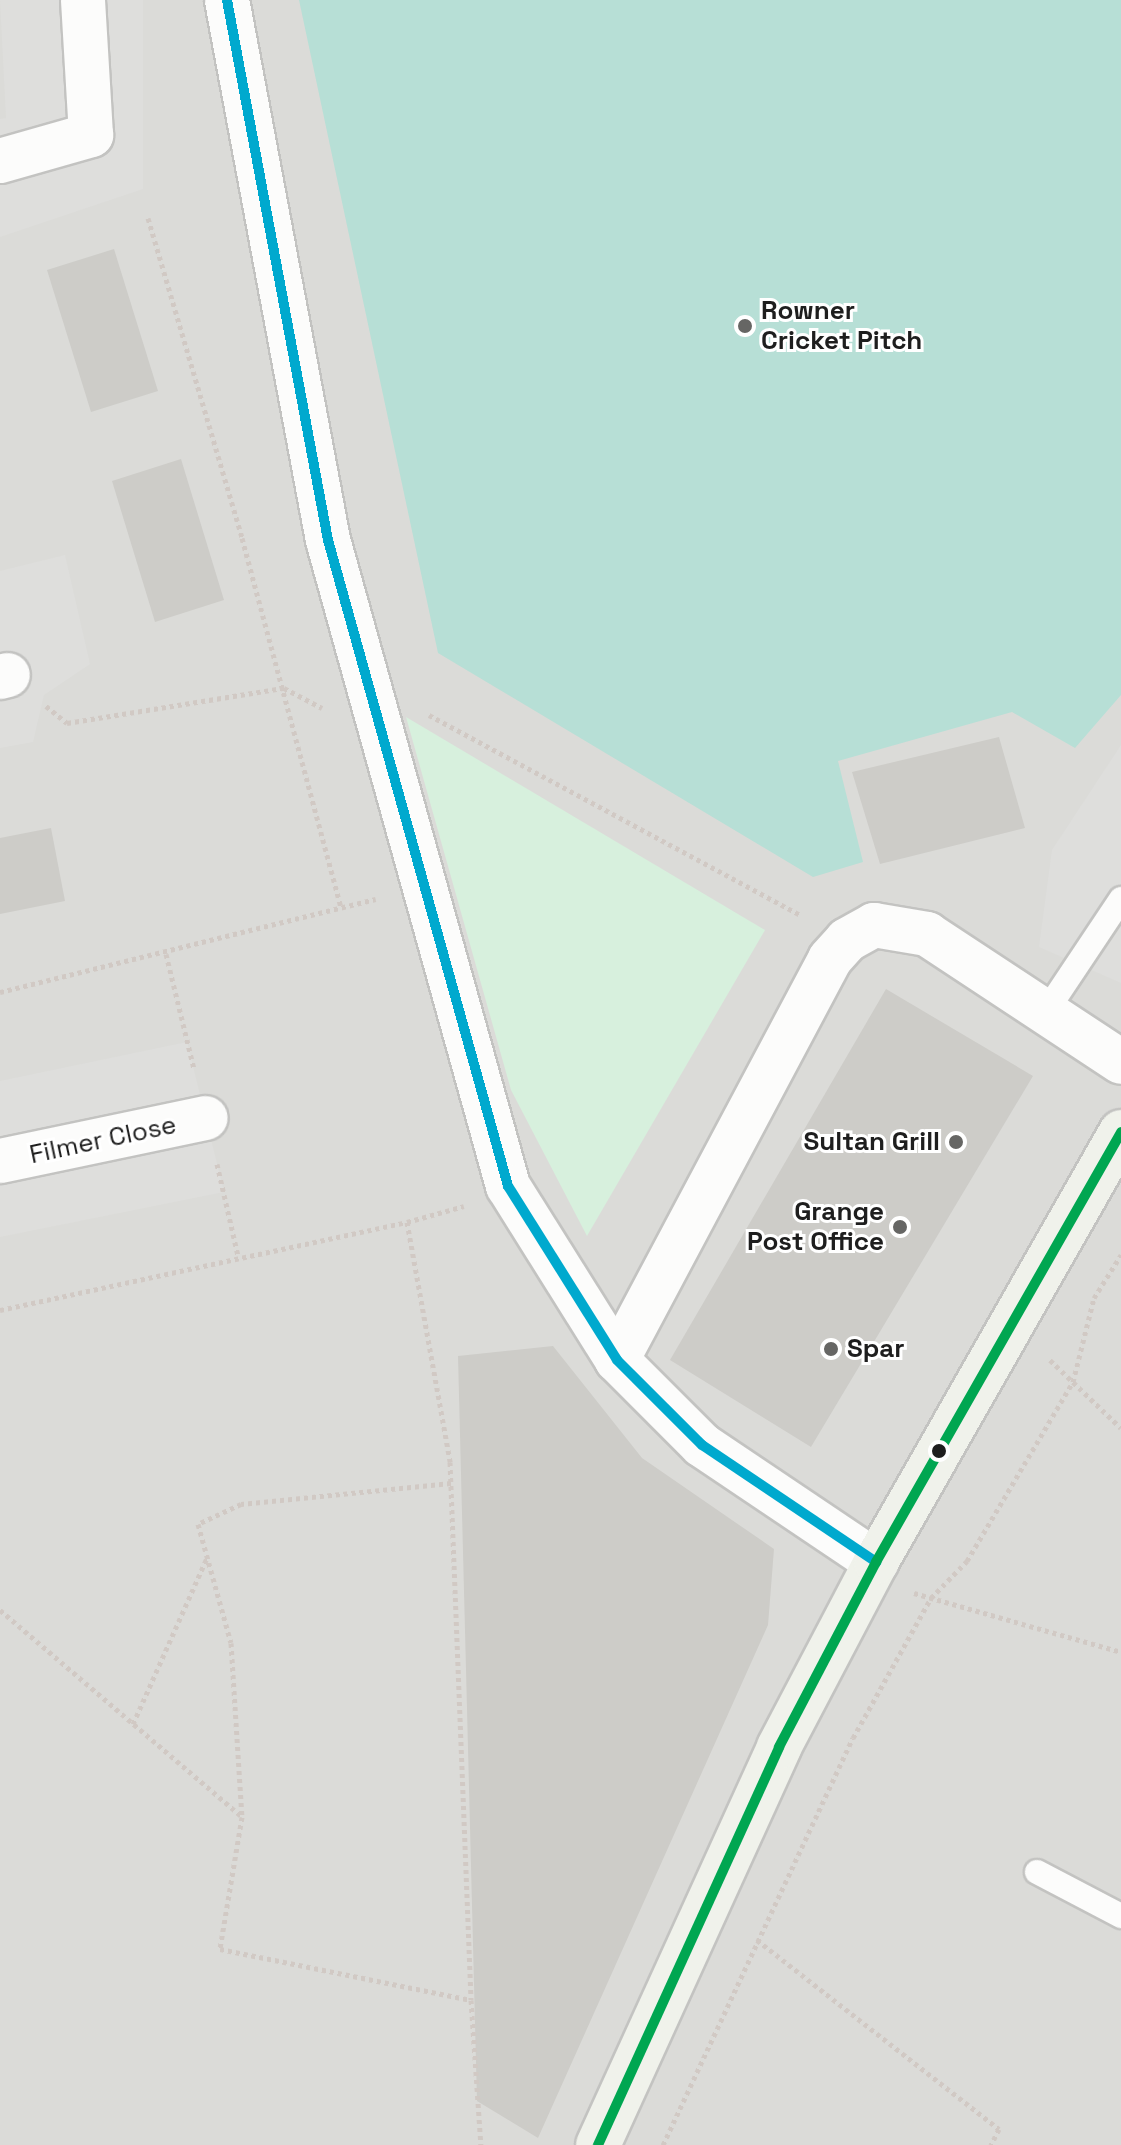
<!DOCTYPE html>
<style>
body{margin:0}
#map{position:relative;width:1121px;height:2145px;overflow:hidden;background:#ecece7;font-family:"Space Grotesk",sans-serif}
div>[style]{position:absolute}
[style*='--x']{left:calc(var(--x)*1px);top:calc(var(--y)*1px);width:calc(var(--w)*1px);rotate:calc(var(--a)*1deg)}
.residential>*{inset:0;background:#dbdbd8}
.park>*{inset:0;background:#d7f0dd}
.pitch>*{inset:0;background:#b7dfd6}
.parking>*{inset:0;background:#dededc}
.building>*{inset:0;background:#cdccc8}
.path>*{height:5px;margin-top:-2.5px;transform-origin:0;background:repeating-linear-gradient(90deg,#d1c9c4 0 4px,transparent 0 8px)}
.roads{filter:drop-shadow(2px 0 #c3c3c1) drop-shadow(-2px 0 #c3c3c1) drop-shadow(0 2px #c3c3c1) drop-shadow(0 -2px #c3c3c1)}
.lane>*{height:24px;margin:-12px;padding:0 12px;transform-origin:12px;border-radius:12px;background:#fcfcfb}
.street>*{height:44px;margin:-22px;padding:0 22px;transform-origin:22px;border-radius:22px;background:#fcfcfb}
.secondary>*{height:44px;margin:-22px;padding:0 22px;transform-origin:22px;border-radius:22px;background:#f0f2eb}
.bus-1>*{height:10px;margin:-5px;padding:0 5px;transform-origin:5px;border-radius:5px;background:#00a9ce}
.bus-2>*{height:10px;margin:-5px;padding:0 5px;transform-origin:5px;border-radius:5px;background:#00a651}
.dots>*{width:22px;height:22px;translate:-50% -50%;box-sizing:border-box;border:4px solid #fff;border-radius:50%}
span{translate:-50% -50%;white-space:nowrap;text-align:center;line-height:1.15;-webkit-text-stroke:6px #fff;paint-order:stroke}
.poi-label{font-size:26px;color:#1e1e1e;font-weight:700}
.left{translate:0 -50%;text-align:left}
.right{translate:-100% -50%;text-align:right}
.street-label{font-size:26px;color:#1e1e1e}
</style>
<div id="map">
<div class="residential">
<div style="clip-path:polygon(0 0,1121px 0,1121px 2145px,0 2145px)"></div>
</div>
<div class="park">
<div style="clip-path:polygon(406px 717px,765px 930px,587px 1236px,511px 1090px)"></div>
</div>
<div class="pitch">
<div style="clip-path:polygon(299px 0,1121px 0,1121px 695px,1075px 748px,1012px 712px,838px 761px,863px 862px,813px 877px,438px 653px)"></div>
</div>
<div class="parking">
<div style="clip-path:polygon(0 0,143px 0,143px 189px,0 237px,0 119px,6px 118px)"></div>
<div style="clip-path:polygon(65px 555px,90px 664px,44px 695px,33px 742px,0 748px,0 571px)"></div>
<div style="clip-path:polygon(1121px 745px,1121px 983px,1039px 947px,1052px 850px)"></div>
<div style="clip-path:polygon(187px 1042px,224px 1192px,0 1237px,0 1081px)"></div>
</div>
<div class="building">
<div style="clip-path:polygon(114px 249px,158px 391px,91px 412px,47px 270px)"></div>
<div style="clip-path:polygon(181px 459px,224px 600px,155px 622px,112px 481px)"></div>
<div style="clip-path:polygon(999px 737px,1025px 828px,880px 864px,852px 772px)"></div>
<div style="clip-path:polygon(51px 828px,65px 901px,0 914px,0 838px)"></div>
<div style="clip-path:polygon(886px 989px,1033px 1076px,811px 1447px,670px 1360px)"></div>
<div style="clip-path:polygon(553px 1346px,642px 1458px,774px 1549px,768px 1625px,538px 2138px,477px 2101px,458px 1356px)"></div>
</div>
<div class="path">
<div style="--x:148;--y:218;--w:334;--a:73.6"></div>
<div style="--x:242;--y:538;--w:383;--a:75"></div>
<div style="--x:46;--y:706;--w:27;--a:39"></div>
<div style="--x:67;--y:723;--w:220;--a:-9.2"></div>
<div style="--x:284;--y:688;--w:43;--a:27.8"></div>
<div style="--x:429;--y:715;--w:421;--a:28.3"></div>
<div style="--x:166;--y:954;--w:118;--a:76.3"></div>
<div style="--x:0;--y:992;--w:387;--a:-13.9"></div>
<div style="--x:217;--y:1164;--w:94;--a:77.1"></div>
<div style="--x:407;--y:1222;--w:59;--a:-15.7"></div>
<div style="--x:0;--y:1310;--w:416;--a:-12.2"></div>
<div style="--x:407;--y:1222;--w:244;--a:79.8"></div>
<div style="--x:450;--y:1462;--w:538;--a:87.76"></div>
<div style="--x:471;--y:2000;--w:145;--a:86.1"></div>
<div style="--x:1050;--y:1360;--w:98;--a:43.8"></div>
<div style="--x:451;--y:1483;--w:211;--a:174.3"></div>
<div style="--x:241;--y:1504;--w:47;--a:155.1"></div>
<div style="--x:198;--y:1524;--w:123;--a:74.5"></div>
<div style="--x:231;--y:1643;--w:174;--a:86.4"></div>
<div style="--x:242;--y:1817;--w:134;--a:99.5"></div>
<div style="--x:220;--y:1949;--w:256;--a:11.5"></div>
<div style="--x:914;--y:1593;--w:215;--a:15.9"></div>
<div style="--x:0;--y:1610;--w:317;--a:40.5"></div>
<div style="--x:133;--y:1724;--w:182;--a:-66"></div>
<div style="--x:757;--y:1940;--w:307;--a:38"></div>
<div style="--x:999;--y:2129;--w:18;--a:117"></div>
<div style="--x:663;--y:2145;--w:449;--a:-65"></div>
<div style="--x:853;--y:1738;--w:160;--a:-60.9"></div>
<div style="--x:931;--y:1598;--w:52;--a:-45.8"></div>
<div style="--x:967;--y:1561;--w:208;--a:-59.4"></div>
<div style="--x:1073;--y:1382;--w:87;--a:-76"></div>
<div style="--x:1094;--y:1298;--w:51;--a:-57.9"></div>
</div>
<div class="roads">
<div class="lane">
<div style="--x:1045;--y:1013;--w:137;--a:-56.3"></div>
<div style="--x:1037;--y:1872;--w:95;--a:27.6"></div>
</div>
<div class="street">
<div style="--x:227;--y:0;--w:549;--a:79.41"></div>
<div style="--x:328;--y:540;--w:671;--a:74.43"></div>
<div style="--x:508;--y:1186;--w:205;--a:57.9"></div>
<div style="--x:617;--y:1360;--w:120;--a:45"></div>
<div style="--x:702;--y:1445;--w:210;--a:33.9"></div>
<div style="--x:0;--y:161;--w:95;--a:-15.9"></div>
<div style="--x:91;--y:135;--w:135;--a:-93.4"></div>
<div style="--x:0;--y:677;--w:8;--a:-14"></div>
<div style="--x:0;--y:1161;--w:210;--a:-11.8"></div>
<div style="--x:617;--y:1360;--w:454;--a:-62"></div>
<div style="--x:830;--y:959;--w:25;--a:-48"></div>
<div style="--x:847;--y:940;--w:31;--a:-29"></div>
<div style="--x:874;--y:925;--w:54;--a:9.6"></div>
<div style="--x:927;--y:934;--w:232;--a:33.4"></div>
</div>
<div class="secondary">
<div style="--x:598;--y:2145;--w:437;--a:-65.5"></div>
<div style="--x:779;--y:1747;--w:209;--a:-62.3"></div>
<div style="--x:876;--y:1562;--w:495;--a:-60.3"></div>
</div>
</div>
<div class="bus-1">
<div style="--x:227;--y:0;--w:549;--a:79.41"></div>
<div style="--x:328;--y:540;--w:671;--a:74.43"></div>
<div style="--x:508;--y:1186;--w:205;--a:57.9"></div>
<div style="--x:617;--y:1360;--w:120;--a:45"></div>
<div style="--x:702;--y:1445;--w:210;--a:33.9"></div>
</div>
<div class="bus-2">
<div style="--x:598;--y:2145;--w:437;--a:-65.5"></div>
<div style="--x:779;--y:1747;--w:209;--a:-62.3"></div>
<div style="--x:876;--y:1562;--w:495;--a:-60.3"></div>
</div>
<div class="dots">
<div style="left:745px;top:326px;background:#666664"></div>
<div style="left:956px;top:1142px;background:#666664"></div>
<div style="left:900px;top:1227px;background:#666664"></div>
<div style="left:831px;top:1349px;background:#666664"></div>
<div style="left:939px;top:1451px;background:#1e1e1e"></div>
</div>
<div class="poi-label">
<span class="left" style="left:761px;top:326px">Rowner<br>Cricket Pitch</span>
<span class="right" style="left:940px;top:1142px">Sultan Grill</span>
<span class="right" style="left:884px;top:1227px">Grange<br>Post Office</span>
<span class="left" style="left:847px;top:1349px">Spar</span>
</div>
<div class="street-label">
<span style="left:103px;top:1140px;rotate:-12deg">Filmer Close</span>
</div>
</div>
